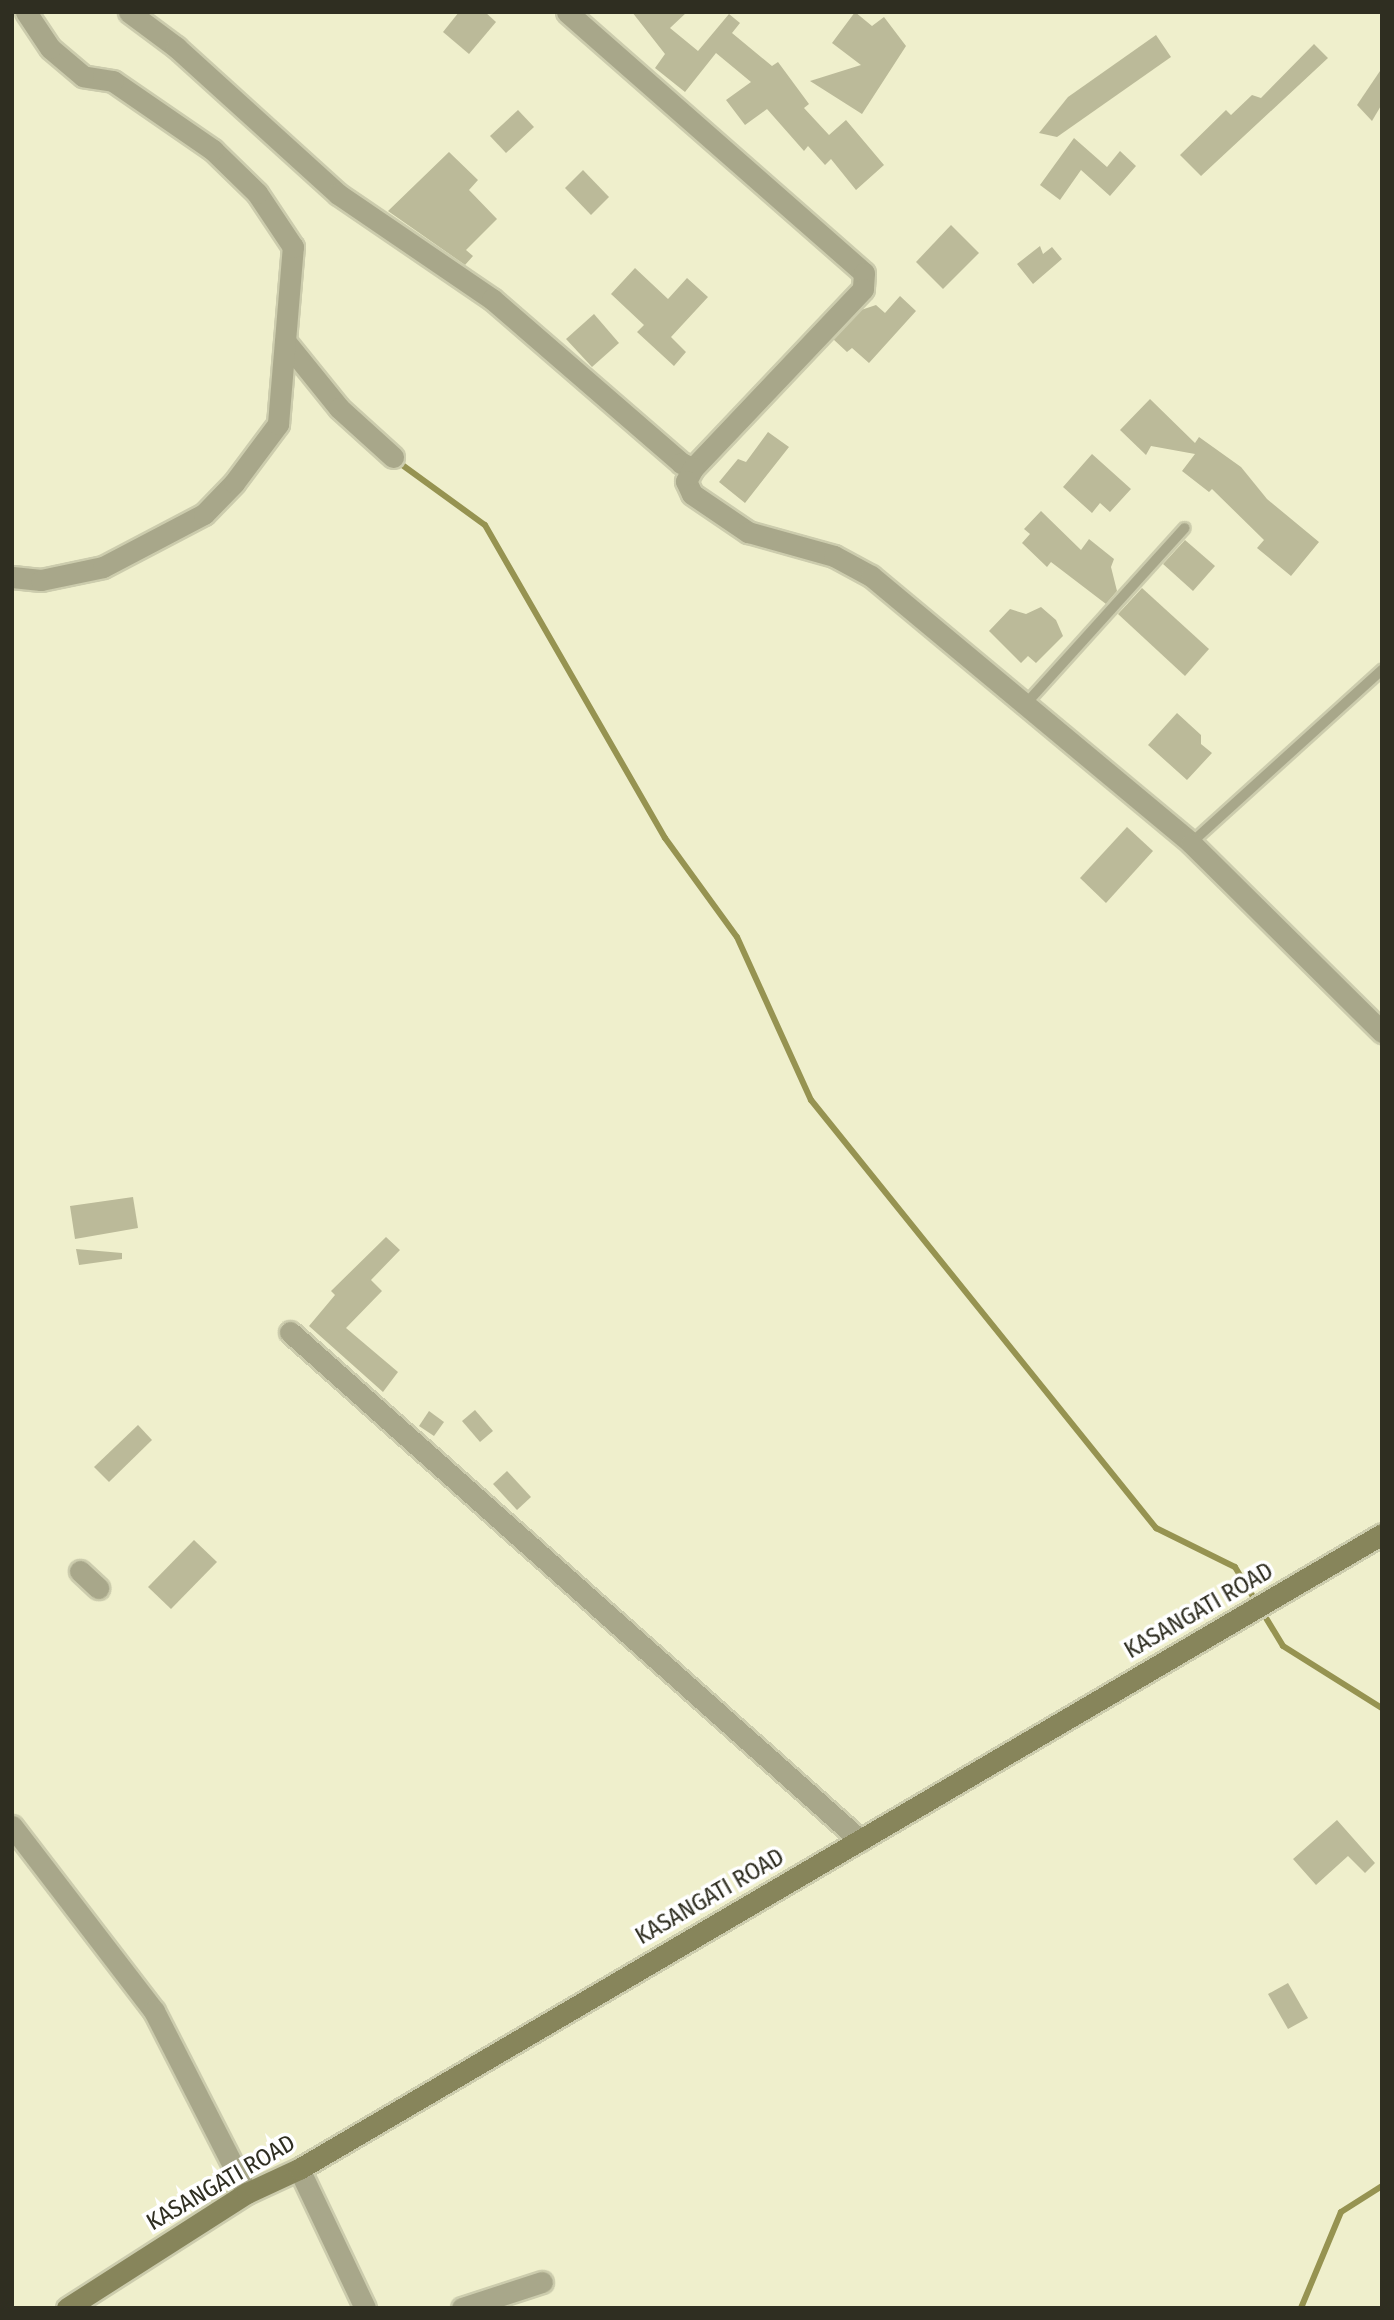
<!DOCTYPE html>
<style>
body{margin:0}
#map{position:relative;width:1394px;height:2320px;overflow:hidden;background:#efefcc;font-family:"Fira Sans Condensed",sans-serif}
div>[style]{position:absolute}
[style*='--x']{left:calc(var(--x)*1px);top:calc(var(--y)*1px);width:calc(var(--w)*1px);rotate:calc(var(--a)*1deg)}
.stream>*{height:6px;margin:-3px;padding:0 3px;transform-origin:3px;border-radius:3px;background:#969351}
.building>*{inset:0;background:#bbba99}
.roads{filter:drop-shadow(2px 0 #ccccad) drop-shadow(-2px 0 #ccccad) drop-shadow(0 2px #ccccad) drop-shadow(0 -2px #ccccad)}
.lane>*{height:10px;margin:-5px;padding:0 5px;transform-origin:5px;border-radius:5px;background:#a8a78a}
.street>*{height:21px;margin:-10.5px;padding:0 10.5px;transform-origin:10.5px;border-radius:10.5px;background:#a8a78a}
.secondary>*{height:21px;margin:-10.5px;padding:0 10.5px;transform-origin:10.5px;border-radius:10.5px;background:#87855b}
span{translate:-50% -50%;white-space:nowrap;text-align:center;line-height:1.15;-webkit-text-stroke:7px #fff;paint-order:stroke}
.street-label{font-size:24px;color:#2f2e21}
.frame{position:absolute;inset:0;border:14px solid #2f2e21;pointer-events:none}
</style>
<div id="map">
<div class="stream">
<div style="--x:394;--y:459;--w:112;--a:36"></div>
<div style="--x:485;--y:525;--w:361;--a:60.1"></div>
<div style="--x:665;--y:838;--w:122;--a:54"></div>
<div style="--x:737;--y:937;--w:179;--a:65.6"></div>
<div style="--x:811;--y:1100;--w:550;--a:51.13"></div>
<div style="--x:1156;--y:1528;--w:88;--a:26.3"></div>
<div style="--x:1235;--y:1567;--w:92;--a:58.7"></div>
<div style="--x:1283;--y:1646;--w:117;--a:32.1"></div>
<div style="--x:1301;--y:2308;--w:104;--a:-67.4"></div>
<div style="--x:1341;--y:2212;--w:49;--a:-32.4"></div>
</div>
<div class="building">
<div style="clip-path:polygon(459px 12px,485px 12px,496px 22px,469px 54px,443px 32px)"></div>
<div style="clip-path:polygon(632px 12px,687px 12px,670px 28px,698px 51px,729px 14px,740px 23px,732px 33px,772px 66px,778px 62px,809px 104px,804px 108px,829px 135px,846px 120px,884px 165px,856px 190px,831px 159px,825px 165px,808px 146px,804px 151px,767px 109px,745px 125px,726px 100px,751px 82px,716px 53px,685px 92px,655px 68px,665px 54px)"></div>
<div style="clip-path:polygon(855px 12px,872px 26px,884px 17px,906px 46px,862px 114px,810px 81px,861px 65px,832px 43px)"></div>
<div style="clip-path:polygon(1156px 35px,1171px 57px,1057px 137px,1039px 133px,1068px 97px)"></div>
<div style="clip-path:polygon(1314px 44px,1328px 58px,1201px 176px,1180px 155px,1226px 110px,1231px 115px,1252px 95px,1261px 98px)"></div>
<div style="clip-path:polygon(1382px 68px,1382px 104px,1372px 121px,1357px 105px)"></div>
<div style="clip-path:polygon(518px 110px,534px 127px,506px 153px,490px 136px)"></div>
<div style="clip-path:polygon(1074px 138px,1107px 167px,1120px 151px,1136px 166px,1110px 196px,1081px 170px,1060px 200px,1040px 185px)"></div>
<div style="clip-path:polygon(449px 152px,478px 180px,469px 190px,497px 219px,466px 250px,473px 256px,465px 265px,388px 211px)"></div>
<div style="clip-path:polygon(583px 170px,609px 197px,591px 215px,565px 188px)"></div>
<div style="clip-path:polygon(951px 225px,979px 253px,943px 289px,916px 262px)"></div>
<div style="clip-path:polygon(1040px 246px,1043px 254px,1052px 247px,1062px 259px,1033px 284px,1017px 264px)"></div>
<div style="clip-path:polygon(635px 268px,668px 299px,687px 278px,708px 297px,671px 337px,686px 352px,674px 366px,637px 332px,644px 325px,611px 294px)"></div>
<div style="clip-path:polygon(900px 296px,916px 311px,869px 363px,852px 348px,847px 352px,833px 339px,861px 310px,876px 305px,885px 313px)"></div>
<div style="clip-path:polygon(594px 314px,619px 343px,592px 367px,566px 339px)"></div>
<div style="clip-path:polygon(1150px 399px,1195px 443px,1199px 437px,1241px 467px,1267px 499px,1319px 542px,1291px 576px,1257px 548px,1264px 540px,1212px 489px,1209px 492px,1182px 471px,1195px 454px,1151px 446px,1146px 455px,1120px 430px)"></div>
<div style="clip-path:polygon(768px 432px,789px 447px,745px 503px,719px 482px,738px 459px,746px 462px)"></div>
<div style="clip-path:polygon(1092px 454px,1131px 489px,1110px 512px,1100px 503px,1092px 513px,1063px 487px)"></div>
<div style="clip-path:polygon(1041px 511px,1081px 550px,1089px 539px,1114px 559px,1111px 567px,1117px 591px,1106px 604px,1051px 562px,1047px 567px,1022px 543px,1030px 534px,1024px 529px)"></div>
<div style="clip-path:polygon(1185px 540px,1215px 566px,1193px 591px,1163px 564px)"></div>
<div style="clip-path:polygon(1142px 588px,1209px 649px,1185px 676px,1118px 614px)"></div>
<div style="clip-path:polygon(1041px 607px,1056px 620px,1063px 636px,1036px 663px,1028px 656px,1021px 663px,989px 631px,1010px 609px,1026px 614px)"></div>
<div style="clip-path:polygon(1177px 713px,1201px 735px,1201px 744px,1212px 753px,1187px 780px,1148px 745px)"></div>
<div style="clip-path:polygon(1127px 827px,1153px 851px,1106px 903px,1080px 878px)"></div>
<div style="clip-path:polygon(133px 1197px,138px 1228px,75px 1239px,70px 1206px)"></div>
<div style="clip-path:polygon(386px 1237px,400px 1250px,371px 1280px,382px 1291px,346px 1328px,398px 1372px,383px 1392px,309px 1326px,335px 1295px,331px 1291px)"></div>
<div style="clip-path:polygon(76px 1249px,122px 1253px,122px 1259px,79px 1265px)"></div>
<div style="clip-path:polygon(475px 1410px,493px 1431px,480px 1442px,462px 1421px)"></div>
<div style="clip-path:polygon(429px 1411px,444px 1422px,434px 1436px,419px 1426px)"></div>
<div style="clip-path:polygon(138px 1425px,152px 1440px,109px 1482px,94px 1467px)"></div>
<div style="clip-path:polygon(507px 1471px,531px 1497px,517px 1510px,493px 1484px)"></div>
<div style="clip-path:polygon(194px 1540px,217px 1562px,171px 1609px,148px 1587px)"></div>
<div style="clip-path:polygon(1337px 1820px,1375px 1863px,1365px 1873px,1348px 1856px,1316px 1885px,1293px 1859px)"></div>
<div style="clip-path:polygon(1288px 1983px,1308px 2018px,1288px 2029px,1268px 1994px)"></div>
</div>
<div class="roads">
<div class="lane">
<div style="--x:1023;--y:707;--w:241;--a:-47.9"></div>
<div style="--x:1191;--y:843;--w:258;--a:-42.2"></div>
</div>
<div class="street">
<div style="--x:129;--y:12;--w:59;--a:36.7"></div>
<div style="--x:176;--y:47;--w:219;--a:42.2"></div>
<div style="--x:338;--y:194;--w:186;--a:34.3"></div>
<div style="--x:492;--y:299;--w:250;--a:40.9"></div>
<div style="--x:681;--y:463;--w:13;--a:23"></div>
<div style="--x:567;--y:12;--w:395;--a:41.3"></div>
<div style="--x:864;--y:273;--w:16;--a:94"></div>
<div style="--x:863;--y:289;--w:247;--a:133.5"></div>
<div style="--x:693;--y:468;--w:15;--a:118"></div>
<div style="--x:686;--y:481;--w:14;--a:65"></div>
<div style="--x:692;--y:494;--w:68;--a:34.2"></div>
<div style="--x:748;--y:532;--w:89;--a:15.6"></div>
<div style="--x:834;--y:556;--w:42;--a:28.4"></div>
<div style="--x:871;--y:576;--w:417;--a:39.8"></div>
<div style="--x:1191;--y:843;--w:269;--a:44.7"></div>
<div style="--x:285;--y:341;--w:86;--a:51.1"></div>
<div style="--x:339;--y:408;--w:73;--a:42.2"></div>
<div style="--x:12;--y:577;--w:29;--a:6"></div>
<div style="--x:41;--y:580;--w:63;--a:-11.8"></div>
<div style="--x:103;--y:567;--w:114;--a:-27.7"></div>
<div style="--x:204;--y:514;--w:43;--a:-45.9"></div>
<div style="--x:234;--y:483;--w:74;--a:-53.3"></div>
<div style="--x:278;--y:424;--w:178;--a:-85.2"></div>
<div style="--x:293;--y:247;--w:65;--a:-123.7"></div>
<div style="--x:257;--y:193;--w:62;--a:-135.7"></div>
<div style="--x:213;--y:150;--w:121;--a:-145.4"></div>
<div style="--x:113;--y:81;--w:30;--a:-171"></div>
<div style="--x:83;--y:76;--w:43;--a:-139.7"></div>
<div style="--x:50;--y:48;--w:43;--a:-123.7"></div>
<div style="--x:290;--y:1332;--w:764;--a:41.71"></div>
<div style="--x:80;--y:1571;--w:25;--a:43"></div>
<div style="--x:12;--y:1826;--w:233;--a:52.5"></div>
<div style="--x:154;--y:2011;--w:204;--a:62.9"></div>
<div style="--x:299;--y:2169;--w:154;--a:64.6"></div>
<div style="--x:462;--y:2308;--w:84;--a:-18"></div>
</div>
<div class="secondary">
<div style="--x:67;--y:2308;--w:214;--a:-32.6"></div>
<div style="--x:247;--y:2193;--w:57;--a:-24.8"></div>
<div style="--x:299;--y:2169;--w:1255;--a:-30.38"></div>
</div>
</div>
<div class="street-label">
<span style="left:1199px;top:1611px;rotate:-30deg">KASANGATI ROAD</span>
<span style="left:710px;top:1897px;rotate:-30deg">KASANGATI ROAD</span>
<span style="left:221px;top:2183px;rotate:-30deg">KASANGATI ROAD</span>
</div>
<div class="frame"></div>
</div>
